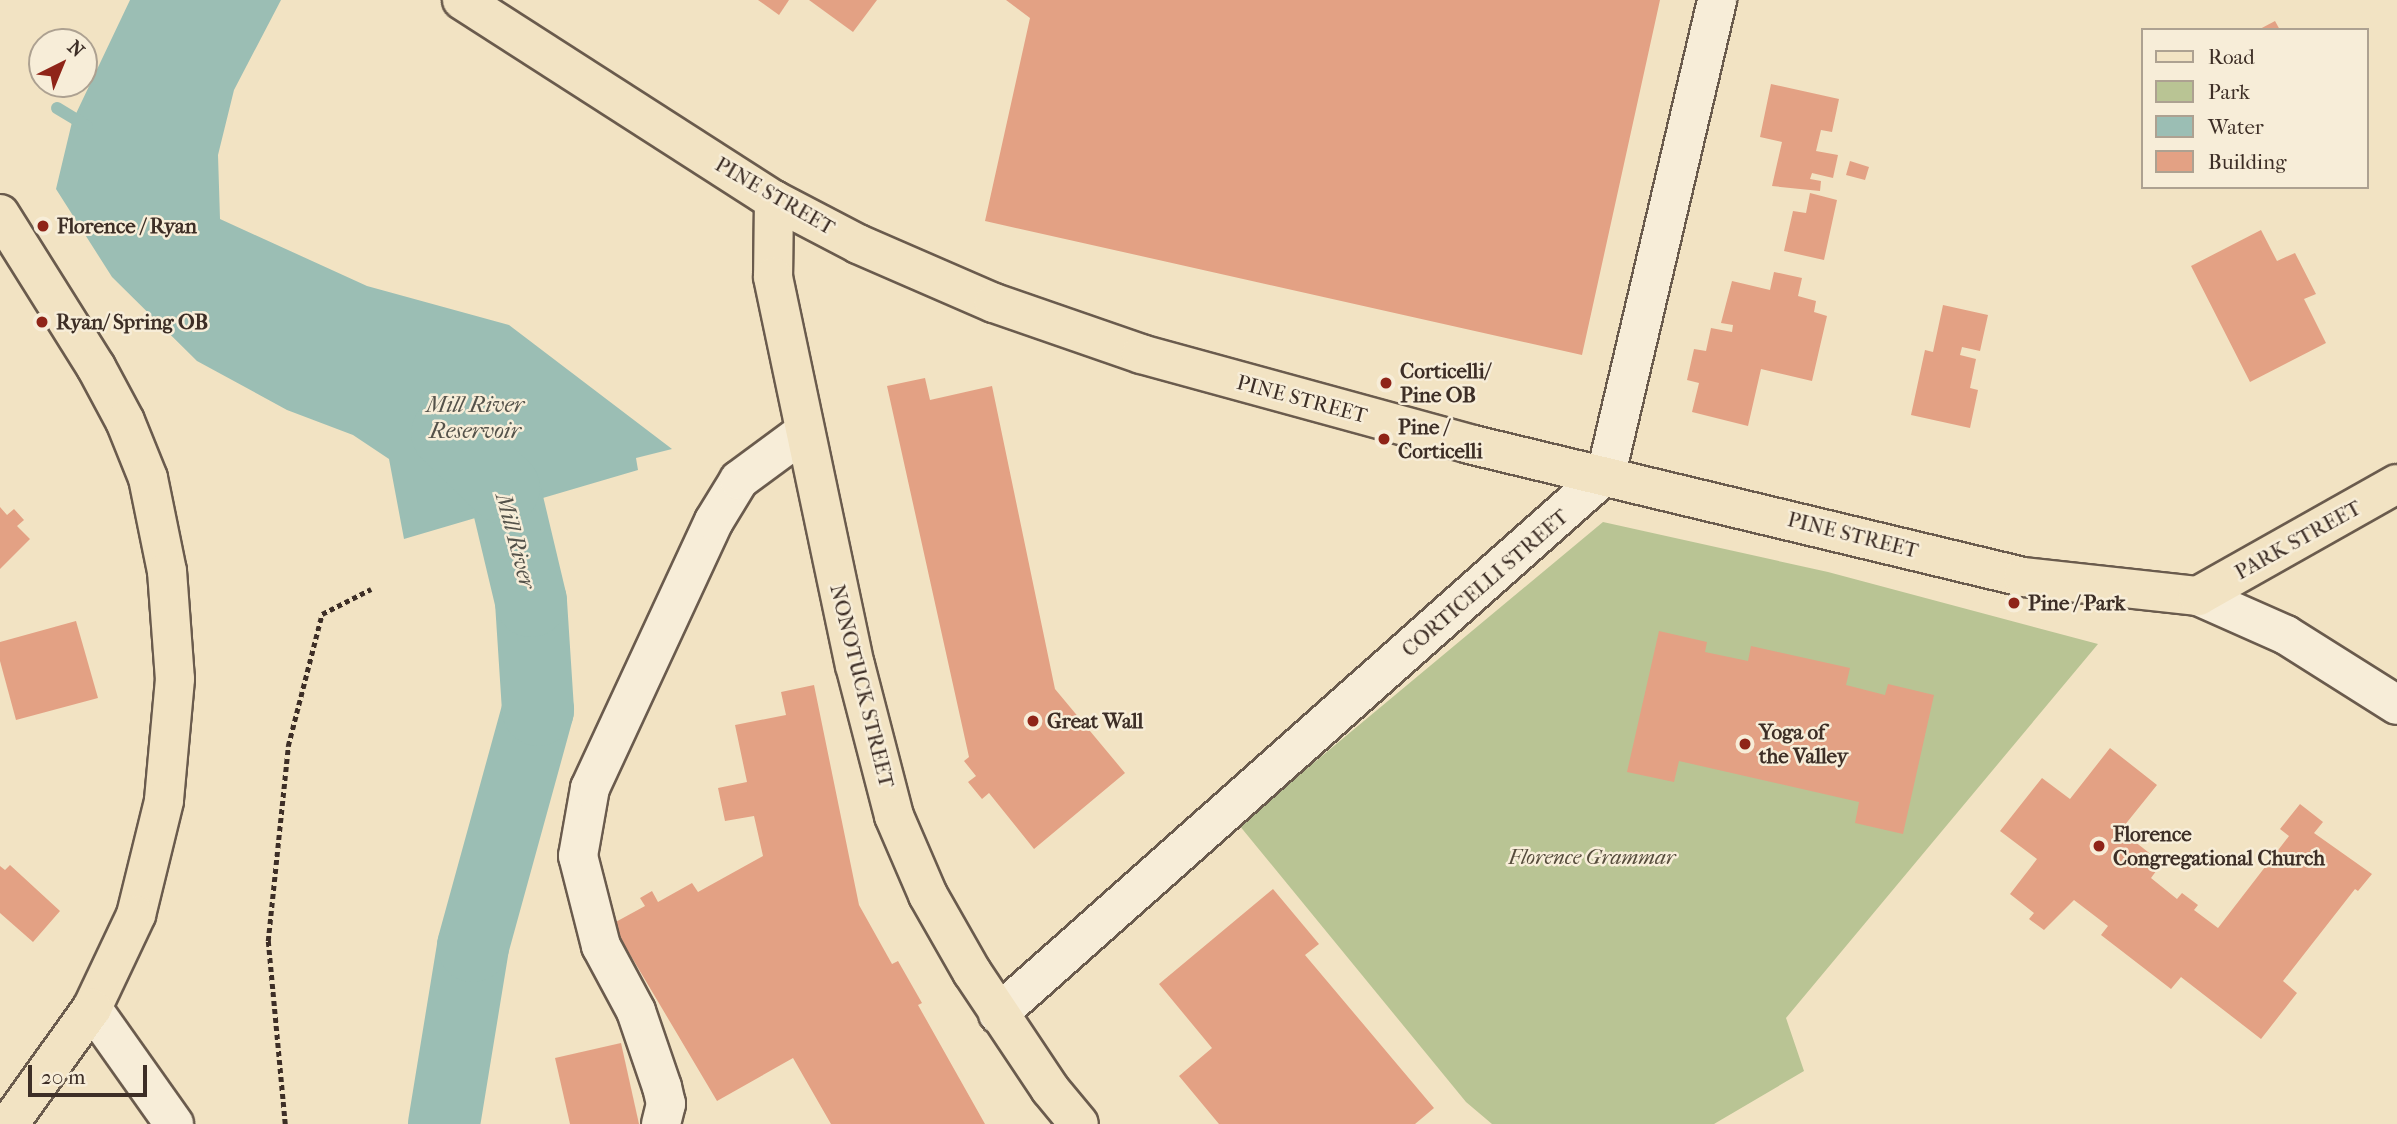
<!DOCTYPE html>
<style>
body{margin:0}
#map{position:relative;width:2397px;height:1124px;overflow:hidden;background:#f2e3c3;font-family:"IM FELL French Canon",serif}
div>[style]{position:absolute}
[style*='--x']{left:calc(var(--x)*1px);top:calc(var(--y)*1px);width:calc(var(--w)*1px);rotate:calc(var(--a)*1deg)}
.green>*{inset:0;background:#b9c494}
.water>*{inset:0;background:#9bbeb4}
.stream>*{height:12px;margin:-6px;padding:0 6px;transform-origin:6px;border-radius:6px;background:#9bbeb4}
.river>*{height:72px;margin:-36px;padding:0 36px;transform-origin:36px;border-radius:36px;background:#9bbeb4}
.building>*{inset:0;background:#e3a184}
.path>*{height:4.5px;margin-top:-2.25px;transform-origin:0;background:repeating-linear-gradient(90deg,#3d2e26 0 5px,transparent 0 8.5px)}
.roads{filter:drop-shadow(2px 0 #6a5b4d) drop-shadow(-2px 0 #6a5b4d) drop-shadow(0 2px #6a5b4d) drop-shadow(0 -2px #6a5b4d)}
.minor>*{height:38px;margin:-19px;padding:0 19px;transform-origin:19px;border-radius:19px;background:#f7edd8}
.major>*{height:38px;margin:-19px;padding:0 19px;transform-origin:19px;border-radius:19px;background:#f2e3c3}
.dots>*{width:19px;height:19px;translate:-50% -50%;box-sizing:border-box;border:4px solid #f7edd8;border-radius:50%}
span{translate:-50% -50%;white-space:nowrap;text-align:center;line-height:1.15;-webkit-text-stroke:5px #f7edd8;paint-order:stroke}
.street-label{font-size:21px;color:#3d2e26}
.poi-label{font-size:21px;color:#3d2e26;font-weight:700}
.left{translate:0 -50%;text-align:left}
.park-label{font-size:21px;color:#564c3c;font-style:italic}
.water-label{font-size:23px;color:#54524a;font-style:italic}
.legend{position:absolute;left:2141px;top:28px;width:228px;height:161px;box-sizing:border-box;background:#f7edd8;border:2px solid #ada191;margin:0;padding:9px 12px;list-style:none;font-size:21px;color:#3d2e26}
.legend li{display:flex;align-items:center;gap:14px;height:35px}
.legend b{width:35px;border:2px solid #ada191}
.north{position:absolute;left:28px;top:28px;width:70px;height:70px;box-sizing:border-box;background:#f7edd8;border:2px solid #ada191;border-radius:50%;rotate:43deg;font-size:19px;font-weight:700;line-height:28px;text-align:center;color:#3d2e26}
.north::after{content:'';display:block;margin:auto;width:24px;height:32px;background:#8f2418;clip-path:polygon(50% 0,100% 100%,50% 72%,0 100%)}
.scale{position:absolute;left:28px;top:1065px;width:119px;height:32px;box-sizing:border-box;border:4px solid #3d2e26;border-top:0;padding-left:9px;font-size:21px;line-height:24px;white-space:nowrap;color:#3d2e26;-webkit-text-stroke:5px #f7edd8;paint-order:stroke}
</style>
<div id="map">
<div class="green">
<div style="clip-path:polygon(1603px 522px,1828px 572px,2098px 644px,1786px 1018px,1804px 1071px,1714px 1124px,1492px 1124px,1466px 1102px,1239px 825px)"></div>
</div>
<div class="water">
<div style="clip-path:polygon(130px 0,281px 0,234px 90px,218px 155px,220px 219px,367px 286px,509px 325px,672px 449px,636px 458px,638px 470px,404px 539px,389px 459px,353px 435px,287px 410px,197px 361px,112px 277px,56px 189px,72px 122px)"></div>
</div>
<div class="stream">
<div style="--x:57;--y:108;--w:35;--a:31"></div>
</div>
<div class="river">
<div style="--x:444;--y:1124;--w:180;--a:-80.7"></div>
<div style="--x:473;--y:946;--w:245;--a:-74.6"></div>
<div style="--x:538;--y:710;--w:109;--a:-93.7"></div>
<div style="--x:531;--y:601;--w:116;--a:-103.4"></div>
<div style="--x:504;--y:488;--w:79;--a:-136"></div>
</div>
<div class="building">
<div style="clip-path:polygon(758px 0,789px 0,779px 15px)"></div>
<div style="clip-path:polygon(809px 0,877px 0,853px 32px)"></div>
<div style="clip-path:polygon(1006px 0,1660px 0,1582px 355px,985px 221px,1030px 18px)"></div>
<div style="clip-path:polygon(2275px 21px,2280px 30px,2258px 30px)"></div>
<div style="clip-path:polygon(1771px 84px,1839px 99px,1832px 132px,1821px 130px,1816px 151px,1838px 155px,1833px 178px,1812px 173px,1810px 179px,1821px 181px,1820px 191px,1772px 186px,1782px 142px,1760px 137px)"></div>
<div style="clip-path:polygon(1850px 161px,1869px 167px,1865px 180px,1846px 175px)"></div>
<div style="clip-path:polygon(1810px 193px,1837px 200px,1824px 260px,1784px 251px,1793px 211px,1806px 213px)"></div>
<div style="clip-path:polygon(2261px 230px,2277px 261px,2295px 253px,2316px 294px,2304px 299px,2326px 343px,2250px 382px,2191px 266px)"></div>
<div style="clip-path:polygon(1774px 272px,1802px 278px,1798px 296px,1816px 301px,1814px 312px,1827px 316px,1812px 381px,1761px 369px,1748px 426px,1692px 412px,1699px 383px,1687px 380px,1694px 349px,1706px 351px,1711px 328px,1732px 332px,1733px 325px,1721px 323px,1732px 281px,1770px 290px)"></div>
<div style="clip-path:polygon(1943px 305px,1988px 315px,1980px 351px,1962px 347px,1960px 355px,1976px 359px,1970px 388px,1978px 390px,1970px 428px,1911px 415px,1925px 350px,1933px 352px)"></div>
<div style="clip-path:polygon(925px 378px,930px 400px,992px 386px,1055px 689px,1125px 773px,1034px 849px,989px 793px,982px 799px,968px 782px,976px 776px,964px 761px,969px 757px,887px 386px)"></div>
<div style="clip-path:polygon(0 507px,7px 515px,14px 509px,24px 520px,17px 526px,30px 539px,0 569px)"></div>
<div style="clip-path:polygon(76px 621px,98px 698px,16px 720px,0 661px,0 642px)"></div>
<div style="clip-path:polygon(1659px 631px,1707px 642px,1705px 652px,1748px 661px,1751px 646px,1850px 668px,1846px 685px,1885px 695px,1888px 684px,1934px 695px,1903px 834px,1855px 823px,1859px 802px,1679px 761px,1674px 782px,1627px 772px)"></div>
<div style="clip-path:polygon(814px 685px,859px 905px,892px 964px,898px 961px,922px 1003px,918px 1005px,985px 1124px,831px 1124px,793px 1058px,717px 1101px,612px 924px,645px 906px,640px 898px,652px 891px,658px 902px,692px 883px,698px 892px,763px 856px,754px 816px,725px 821px,718px 788px,747px 782px,735px 725px,786px 715px,781px 692px)"></div>
<div style="clip-path:polygon(2110px 748px,2157px 785px,2124px 826px,2137px 837px,2134px 841px,2162px 863px,2151px 878px,2177px 899px,2182px 893px,2198px 905px,2194px 910px,2218px 928px,2289px 836px,2280px 829px,2300px 804px,2323px 822px,2314px 833px,2372px 874px,2358px 891px,2355px 889px,2283px 981px,2297px 993px,2261px 1039px,2181px 977px,2171px 989px,2101px 935px,2108px 926px,2074px 900px,2044px 930px,2029px 919px,2034px 913px,2010px 894px,2037px 859px,2000px 831px,2042px 778px,2070px 799px)"></div>
<div style="clip-path:polygon(10px 865px,60px 911px,33px 942px,0 913px,0 866px,5px 870px)"></div>
<div style="clip-path:polygon(1273px 889px,1319px 944px,1305px 955px,1434px 1108px,1415px 1124px,1219px 1124px,1179px 1076px,1212px 1048px,1159px 984px)"></div>
<div style="clip-path:polygon(621px 1043px,639px 1124px,570px 1124px,555px 1058px)"></div>
</div>
<div class="path">
<div style="--x:285;--y:1124;--w:184;--a:-95.3"></div>
<div style="--x:268;--y:941;--w:196;--a:-84.1"></div>
<div style="--x:288;--y:746;--w:136;--a:-75.6"></div>
<div style="--x:322;--y:614;--w:55;--a:-27"></div>
</div>
<div class="roads">
<div class="minor">
<div style="--x:2198;--y:596;--w:96;--a:23.9"></div>
<div style="--x:2286;--y:635;--w:131;--a:32.2"></div>
<div style="--x:92;--y:1008;--w:142;--a:54.7"></div>
<div style="--x:998;--y:1014;--w:813;--a:-41.61"></div>
<div style="--x:1606;--y:474;--w:487;--a:-76.8"></div>
<div style="--x:661;--y:1124;--w:21;--a:-76"></div>
<div style="--x:666;--y:1104;--w:17;--a:-103"></div>
<div style="--x:662;--y:1087;--w:80;--a:-108.9"></div>
<div style="--x:636;--y:1011;--w:74;--a:-118.3"></div>
<div style="--x:601;--y:946;--w:93;--a:-104.3"></div>
<div style="--x:578;--y:856;--w:69;--a:-80"></div>
<div style="--x:590;--y:788;--w:294;--a:-65.1"></div>
<div style="--x:714;--y:521;--w:48;--a:-58.6"></div>
<div style="--x:739;--y:480;--w:81;--a:-36.4"></div>
</div>
<div class="major">
<div style="--x:462;--y:0;--w:371;--a:32.7"></div>
<div style="--x:774;--y:200;--w:95;--a:27.6"></div>
<div style="--x:858;--y:244;--w:148;--a:23.5"></div>
<div style="--x:994;--y:303;--w:156;--a:19.1"></div>
<div style="--x:1141;--y:354;--w:340;--a:15.3"></div>
<div style="--x:1469;--y:444;--w:570;--a:13.5"></div>
<div style="--x:2023;--y:577;--w:176;--a:6.2"></div>
<div style="--x:2198;--y:596;--w:228;--a:-29.4"></div>
<div style="--x:774;--y:200;--w:77;--a:90.7"></div>
<div style="--x:773;--y:277;--w:397;--a:78.1"></div>
<div style="--x:855;--y:665;--w:156;--a:75.5"></div>
<div style="--x:894;--y:816;--w:86;--a:66.7"></div>
<div style="--x:928;--y:895;--w:89;--a:60.3"></div>
<div style="--x:972;--y:972;--w:141;--a:56.3"></div>
<div style="--x:1050;--y:1089;--w:45;--a:50.4"></div>
<div style="--x:0;--y:214;--w:181;--a:57.9"></div>
<div style="--x:96;--y:367;--w:61;--a:61.8"></div>
<div style="--x:125;--y:421;--w:61;--a:68"></div>
<div style="--x:148;--y:478;--w:95;--a:78.5"></div>
<div style="--x:167;--y:571;--w:108;--a:85.8"></div>
<div style="--x:175;--y:679;--w:122;--a:95.2"></div>
<div style="--x:164;--y:801;--w:117;--a:103.8"></div>
<div style="--x:136;--y:915;--w:103;--a:115.3"></div>
<div style="--x:92;--y:1008;--w:143;--a:125.6"></div>
</div>
</div>
<div class="dots">
<div style="left:43px;top:226px;background:#8f2418"></div>
<div style="left:42px;top:322px;background:#8f2418"></div>
<div style="left:1386px;top:383px;background:#8f2418"></div>
<div style="left:1384px;top:439px;background:#8f2418"></div>
<div style="left:2014px;top:603px;background:#8f2418"></div>
<div style="left:1033px;top:721px;background:#8f2418"></div>
<div style="left:1745px;top:744px;background:#8f2418"></div>
<div style="left:2099px;top:846px;background:#8f2418"></div>
</div>
<div class="street-label">
<span style="left:775px;top:196px;rotate:30deg">PINE STREET</span>
<span style="left:1302px;top:399px;rotate:15deg">PINE STREET</span>
<span style="left:1853px;top:535px;rotate:14deg">PINE STREET</span>
<span style="left:2298px;top:540px;rotate:-29deg">PARK STREET</span>
<span style="left:1485px;top:583px;rotate:-41deg">CORTICELLI STREET</span>
<span style="left:862px;top:686px;rotate:76deg">NONOTUCK STREET</span>
</div>
<div class="poi-label">
<span class="left" style="left:57px;top:226px">Florence / Ryan</span>
<span class="left" style="left:56px;top:322px">Ryan/ Spring OB</span>
<span class="left" style="left:1400px;top:383px">Corticelli/<br>Pine OB</span>
<span class="left" style="left:1398px;top:439px">Pine /<br>Corticelli</span>
<span class="left" style="left:2028px;top:603px">Pine / Park</span>
<span class="left" style="left:1047px;top:721px">Great Wall</span>
<span class="left" style="left:1759px;top:744px">Yoga of<br>the Valley</span>
<span class="left" style="left:2113px;top:846px">Florence<br>Congregational Church</span>
</div>
<div class="park-label">
<span style="left:1592px;top:857px">Florence Grammar</span>
</div>
<div class="water-label">
<span style="left:475px;top:418px">Mill River<br>Reservoir</span>
<span style="left:515px;top:541px;rotate:75deg">Mill River</span>
</div>
<ul class="legend">
<li><b style="height:9px;background:#f2e3c3"></b>Road</li>
<li><b style="height:19px;background:#b9c494"></b>Park</li>
<li><b style="height:19px;background:#9bbeb4"></b>Water</li>
<li><b style="height:19px;background:#e3a184"></b>Building</li>
</ul>
<div class="north">N</div>
<div class="scale">20 m</div>
</div>
